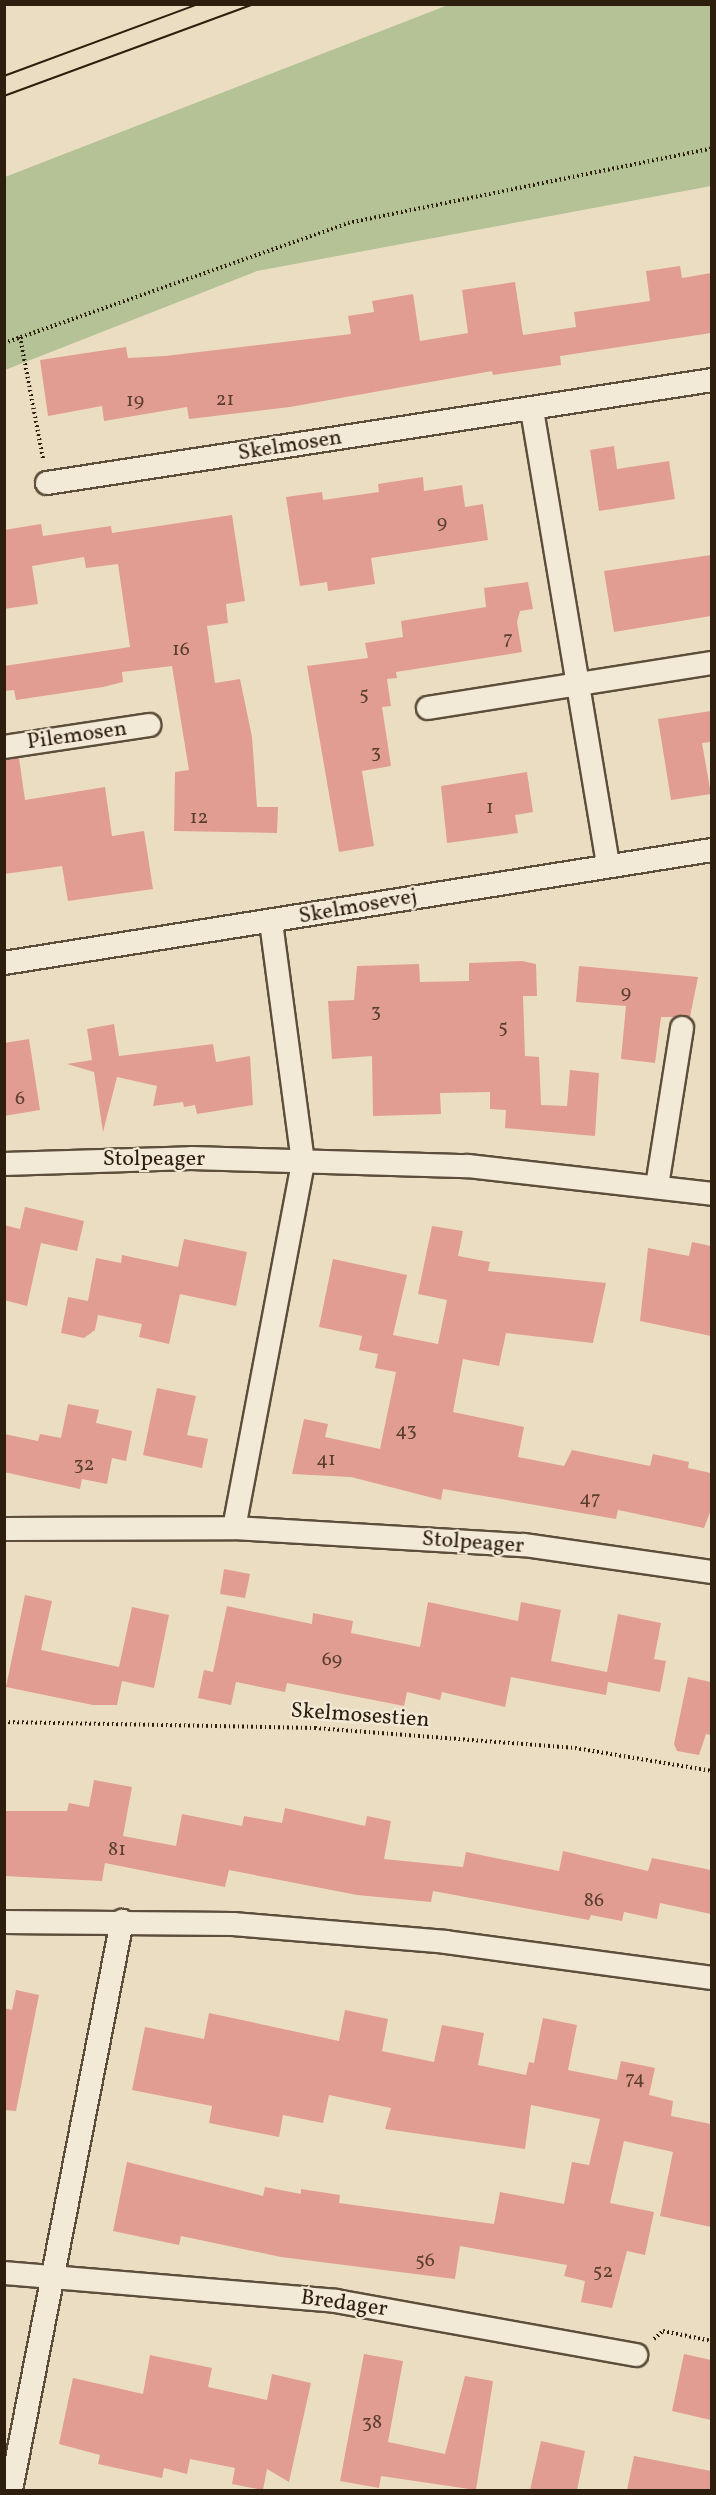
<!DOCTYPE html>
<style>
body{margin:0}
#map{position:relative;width:716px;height:2495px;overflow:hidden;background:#ebddc2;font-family:Vollkorn,serif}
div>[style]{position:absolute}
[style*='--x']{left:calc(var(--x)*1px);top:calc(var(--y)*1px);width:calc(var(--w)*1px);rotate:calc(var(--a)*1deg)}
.green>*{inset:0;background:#b4c296}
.building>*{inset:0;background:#e29d92}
.path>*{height:4px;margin-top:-2px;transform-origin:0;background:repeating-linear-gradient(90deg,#2d1e0d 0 1.5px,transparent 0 4.5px)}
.roads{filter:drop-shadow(2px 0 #5c4e3a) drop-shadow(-2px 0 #5c4e3a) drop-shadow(0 2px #5c4e3a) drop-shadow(0 -2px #5c4e3a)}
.street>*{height:22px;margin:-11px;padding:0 11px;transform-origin:11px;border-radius:11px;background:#f2e9d7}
.tram>*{height:1.5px;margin:-0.75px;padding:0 0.75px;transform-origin:0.75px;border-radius:0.75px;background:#2d1e0d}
span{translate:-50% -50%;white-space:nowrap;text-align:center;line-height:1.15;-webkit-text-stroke:4.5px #f2e9d7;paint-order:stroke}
.number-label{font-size:20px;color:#5a3e2e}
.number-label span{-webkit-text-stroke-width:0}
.street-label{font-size:22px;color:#2d1e0d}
.frame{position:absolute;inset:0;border:6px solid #2d1e0d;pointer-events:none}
</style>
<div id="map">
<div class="green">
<div style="clip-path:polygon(448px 5px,711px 5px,711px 186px,257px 271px,5px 370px,5px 177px)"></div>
</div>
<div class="building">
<div style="clip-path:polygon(680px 266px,682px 278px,711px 273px,711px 333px,560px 356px,561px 365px,493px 375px,492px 371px,290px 407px,189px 419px,187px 407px,104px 421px,102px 406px,48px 416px,40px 360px,126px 347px,128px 358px,165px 356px,351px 334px,348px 316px,374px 312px,372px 301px,413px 294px,420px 341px,468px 333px,462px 290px,515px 282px,523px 335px,576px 327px,574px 312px,650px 301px,646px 271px)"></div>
<div style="clip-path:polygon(614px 446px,617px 469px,669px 461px,675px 499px,599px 511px,590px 450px)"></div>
<div style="clip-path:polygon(423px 477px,424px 491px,462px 485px,465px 507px,483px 504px,488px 540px,371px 558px,375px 584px,328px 591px,327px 582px,300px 586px,286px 497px,322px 492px,323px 500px,379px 492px,378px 484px)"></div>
<div style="clip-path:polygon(232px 515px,245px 601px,226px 604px,228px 623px,207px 626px,215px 683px,240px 679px,252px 737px,257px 807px,278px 807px,277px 833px,174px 831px,175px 772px,189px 770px,172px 666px,122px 672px,123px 682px,103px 687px,16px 700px,14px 690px,4px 691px,4px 666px,130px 647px,118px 564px,86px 568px,84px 557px,32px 566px,38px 604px,4px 609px,4px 530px,41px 524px,43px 536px,111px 526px,112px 533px)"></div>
<div style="clip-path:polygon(711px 555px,711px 616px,614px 632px,604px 571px)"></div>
<div style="clip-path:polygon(528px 582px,533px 609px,520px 611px,517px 622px,522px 652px,396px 672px,397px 678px,387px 679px,391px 706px,382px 707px,391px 766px,362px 771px,374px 846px,339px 852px,307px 666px,368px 658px,365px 643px,403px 637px,401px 621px,486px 607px,484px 588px)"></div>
<div style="clip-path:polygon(711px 711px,711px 742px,702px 743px,711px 794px,671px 800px,658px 719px)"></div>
<div style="clip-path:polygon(19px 758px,25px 800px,105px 787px,112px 836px,144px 831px,153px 889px,68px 901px,62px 866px,4px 874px,4px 760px)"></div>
<div style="clip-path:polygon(527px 772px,533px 812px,515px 815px,518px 833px,447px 843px,441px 786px)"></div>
<div style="clip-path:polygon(522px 961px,536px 964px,537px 996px,523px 996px,525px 1056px,539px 1057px,541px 1105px,567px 1106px,570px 1070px,599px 1073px,595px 1136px,505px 1128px,506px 1110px,490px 1109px,490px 1092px,440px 1093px,441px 1114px,373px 1116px,372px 1056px,332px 1059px,328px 1001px,354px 1000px,357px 966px,419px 964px,420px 982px,469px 981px,469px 963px)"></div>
<div style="clip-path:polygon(579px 966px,698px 977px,690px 1017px,661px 1017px,655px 1063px,621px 1059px,626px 1006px,576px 1002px)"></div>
<div style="clip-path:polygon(114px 1024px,119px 1056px,213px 1044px,216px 1062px,250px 1056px,253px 1105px,197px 1114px,195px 1105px,184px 1107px,183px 1102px,153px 1106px,157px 1086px,117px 1077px,103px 1132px,94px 1072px,67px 1064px,92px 1060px,87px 1029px)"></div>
<div style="clip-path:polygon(29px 1039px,40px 1110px,4px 1116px,4px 1043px)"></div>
<div style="clip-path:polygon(25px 1207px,84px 1221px,77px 1251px,41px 1243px,27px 1306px,4px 1300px,4px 1225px,20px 1229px)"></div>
<div style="clip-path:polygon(432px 1226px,463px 1231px,458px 1256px,490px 1262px,488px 1271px,606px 1283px,593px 1343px,506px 1333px,499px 1366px,463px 1359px,453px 1412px,524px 1427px,518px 1457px,564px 1466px,572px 1450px,650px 1466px,653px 1454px,689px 1462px,688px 1468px,711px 1473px,711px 1510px,704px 1528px,618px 1510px,616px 1519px,443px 1489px,441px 1500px,351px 1477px,292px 1474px,304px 1419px,328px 1424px,325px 1437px,380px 1449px,396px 1372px,375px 1368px,378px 1354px,359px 1350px,362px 1336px,319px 1327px,333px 1259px,407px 1275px,393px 1335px,438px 1344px,447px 1300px,418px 1294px)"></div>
<div style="clip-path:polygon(184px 1239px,247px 1252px,236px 1306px,180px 1294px,169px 1344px,139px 1337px,142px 1324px,98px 1315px,95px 1330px,84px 1338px,61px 1333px,68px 1297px,88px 1301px,96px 1258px,121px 1263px,122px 1255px,178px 1267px)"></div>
<div style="clip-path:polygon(692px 1242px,711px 1246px,711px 1336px,640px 1321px,648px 1248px,689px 1256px)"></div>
<div style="clip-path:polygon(157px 1388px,196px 1396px,187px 1435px,208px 1439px,202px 1468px,143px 1455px)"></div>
<div style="clip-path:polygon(68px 1404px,99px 1410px,96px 1423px,132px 1431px,126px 1461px,112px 1458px,107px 1484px,82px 1479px,80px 1489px,4px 1472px,4px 1434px,38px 1441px,40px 1434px,61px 1438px)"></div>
<div style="clip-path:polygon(224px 1569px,250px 1574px,245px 1598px,220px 1594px)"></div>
<div style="clip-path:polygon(25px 1595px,52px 1601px,41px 1650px,119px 1667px,132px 1607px,169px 1615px,154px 1688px,122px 1681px,117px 1705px,93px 1705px,6px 1687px)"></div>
<div style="clip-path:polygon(428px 1602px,518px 1621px,521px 1602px,561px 1610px,551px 1661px,607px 1672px,618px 1614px,661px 1623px,654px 1659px,666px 1661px,660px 1692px,608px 1682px,606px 1695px,511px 1677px,505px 1707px,442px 1692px,440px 1700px,407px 1692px,404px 1706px,287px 1683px,285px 1692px,236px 1682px,231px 1705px,198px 1698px,204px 1670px,213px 1672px,227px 1606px,312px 1624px,313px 1613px,353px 1621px,351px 1633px,420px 1647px)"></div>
<div style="clip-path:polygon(688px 1677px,711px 1682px,711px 1735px,706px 1734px,699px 1755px,677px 1751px,674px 1744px)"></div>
<div style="clip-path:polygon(94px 1780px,132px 1787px,123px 1836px,176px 1846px,182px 1814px,242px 1826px,244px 1816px,282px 1823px,285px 1808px,365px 1826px,367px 1816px,391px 1821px,384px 1859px,463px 1867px,466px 1852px,559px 1871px,563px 1851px,648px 1871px,652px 1858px,711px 1870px,711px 1914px,660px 1903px,657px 1919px,624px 1912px,622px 1921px,591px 1915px,589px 1920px,433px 1891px,431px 1902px,357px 1895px,229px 1870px,225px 1887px,105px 1863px,102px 1881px,4px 1876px,4px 1811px,67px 1811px,69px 1803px,89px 1807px)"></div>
<div style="clip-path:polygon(16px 1990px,39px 1995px,16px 2111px,4px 2110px,4px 2008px,12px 2010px)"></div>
<div style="clip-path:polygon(345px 2010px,388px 2019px,382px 2051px,434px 2062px,442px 2025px,484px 2033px,478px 2065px,526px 2075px,529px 2062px,534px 2063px,543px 2018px,577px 2025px,568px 2070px,617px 2080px,621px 2061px,655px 2068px,649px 2095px,673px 2101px,671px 2116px,711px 2124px,711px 2227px,660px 2216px,673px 2152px,624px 2141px,610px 2203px,654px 2212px,645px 2255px,627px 2251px,612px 2308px,581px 2302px,585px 2281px,564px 2276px,567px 2265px,460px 2246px,455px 2279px,281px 2257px,181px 2236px,179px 2245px,113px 2231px,127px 2162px,263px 2196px,265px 2187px,301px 2194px,301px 2189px,340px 2195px,339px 2203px,494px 2224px,500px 2192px,564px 2204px,572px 2162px,589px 2165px,600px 2119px,531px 2105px,525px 2149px,385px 2129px,391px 2108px,329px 2095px,323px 2123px,283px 2115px,279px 2137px,209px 2123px,212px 2106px,132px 2090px,145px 2027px,204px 2039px,209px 2013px,339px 2041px)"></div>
<div style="clip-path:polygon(364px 2354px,403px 2361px,388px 2442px,445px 2454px,465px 2376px,493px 2381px,476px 2490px,381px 2476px,379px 2488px,340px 2481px)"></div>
<div style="clip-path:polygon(684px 2354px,711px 2360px,711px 2420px,672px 2411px)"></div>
<div style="clip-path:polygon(150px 2355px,212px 2368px,208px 2387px,267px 2400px,272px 2374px,311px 2383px,289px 2482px,267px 2469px,263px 2490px,232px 2484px,235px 2468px,190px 2459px,187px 2474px,164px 2468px,162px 2478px,98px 2464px,100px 2455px,59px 2444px,73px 2378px,143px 2394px)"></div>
<div style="clip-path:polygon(541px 2441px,585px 2451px,577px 2490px,530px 2490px)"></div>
<div style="clip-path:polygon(634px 2456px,711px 2471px,711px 2490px,627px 2490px)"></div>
</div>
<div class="path">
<div style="--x:20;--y:337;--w:124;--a:79.3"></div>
<div style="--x:4;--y:343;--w:364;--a:-19.2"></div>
<div style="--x:348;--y:223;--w:372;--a:-11.6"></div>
<div style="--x:4;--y:1722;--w:311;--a:1.1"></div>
<div style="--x:315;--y:1728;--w:261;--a:4.4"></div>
<div style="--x:575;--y:1748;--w:139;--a:9.5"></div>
<div style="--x:654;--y:2339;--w:12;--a:-42"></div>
<div style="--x:663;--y:2331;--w:50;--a:11.5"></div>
</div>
<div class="roads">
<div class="street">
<div style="--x:532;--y:410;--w:461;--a:80.5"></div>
<div style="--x:47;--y:483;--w:673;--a:-8.8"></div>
<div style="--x:428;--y:708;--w:288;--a:-9"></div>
<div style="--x:4;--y:747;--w:147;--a:-8.6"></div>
<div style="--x:4;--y:963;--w:717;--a:-9.07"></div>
<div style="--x:4;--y:1164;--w:187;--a:-1.8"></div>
<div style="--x:191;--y:1158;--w:277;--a:1.7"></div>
<div style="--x:468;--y:1166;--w:246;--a:6.5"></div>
<div style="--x:657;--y:1186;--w:160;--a:-81"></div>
<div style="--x:234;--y:1528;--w:372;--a:-79.3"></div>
<div style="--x:303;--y:1162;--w:242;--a:-97.6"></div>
<div style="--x:4;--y:1529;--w:230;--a:-0.2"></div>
<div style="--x:234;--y:1528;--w:290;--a:3.4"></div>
<div style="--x:524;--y:1545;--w:190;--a:8.2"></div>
<div style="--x:4;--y:1922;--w:229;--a:0.5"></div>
<div style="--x:233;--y:1924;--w:214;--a:4.8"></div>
<div style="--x:446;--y:1942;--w:267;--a:7.7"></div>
<div style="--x:4;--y:2273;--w:333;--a:4.8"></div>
<div style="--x:336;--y:2301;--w:305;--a:10.2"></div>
<div style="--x:11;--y:2490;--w:580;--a:-78.96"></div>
</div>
</div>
<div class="tram">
<div style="--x:4;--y:76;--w:208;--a:-20.3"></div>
<div style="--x:4;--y:96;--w:266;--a:-20.2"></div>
</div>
<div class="number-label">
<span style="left:225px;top:400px">21</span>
<span style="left:135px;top:401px">19</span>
<span style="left:442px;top:523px">9</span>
<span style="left:508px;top:639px">7</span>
<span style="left:181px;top:650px">16</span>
<span style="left:364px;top:695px">5</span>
<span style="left:376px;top:753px">3</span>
<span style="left:490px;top:808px">1</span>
<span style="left:199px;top:818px">12</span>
<span style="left:626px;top:993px">9</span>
<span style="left:376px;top:1012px">3</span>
<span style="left:503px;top:1028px">5</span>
<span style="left:20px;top:1099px">6</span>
<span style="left:406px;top:1431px">43</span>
<span style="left:326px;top:1460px">41</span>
<span style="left:84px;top:1465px">32</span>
<span style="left:590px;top:1499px">47</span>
<span style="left:332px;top:1660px">69</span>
<span style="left:117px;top:1850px">81</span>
<span style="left:594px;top:1901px">86</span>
<span style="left:635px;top:2079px">74</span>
<span style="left:425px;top:2261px">56</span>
<span style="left:603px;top:2272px">52</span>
<span style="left:372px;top:2423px">38</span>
</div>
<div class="street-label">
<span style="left:290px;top:446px;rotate:-9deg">Skelmosen</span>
<span style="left:77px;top:736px;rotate:-8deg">Pilemosen</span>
<span style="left:358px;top:907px;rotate:-10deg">Skelmosevej</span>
<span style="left:154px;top:1160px">Stolpeager</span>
<span style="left:473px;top:1543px;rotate:4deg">Stolpeager</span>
<span style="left:360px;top:1716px;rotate:4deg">Skelmosestien</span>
<span style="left:344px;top:2304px;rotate:8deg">Bredager</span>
</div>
<div class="frame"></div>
</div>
